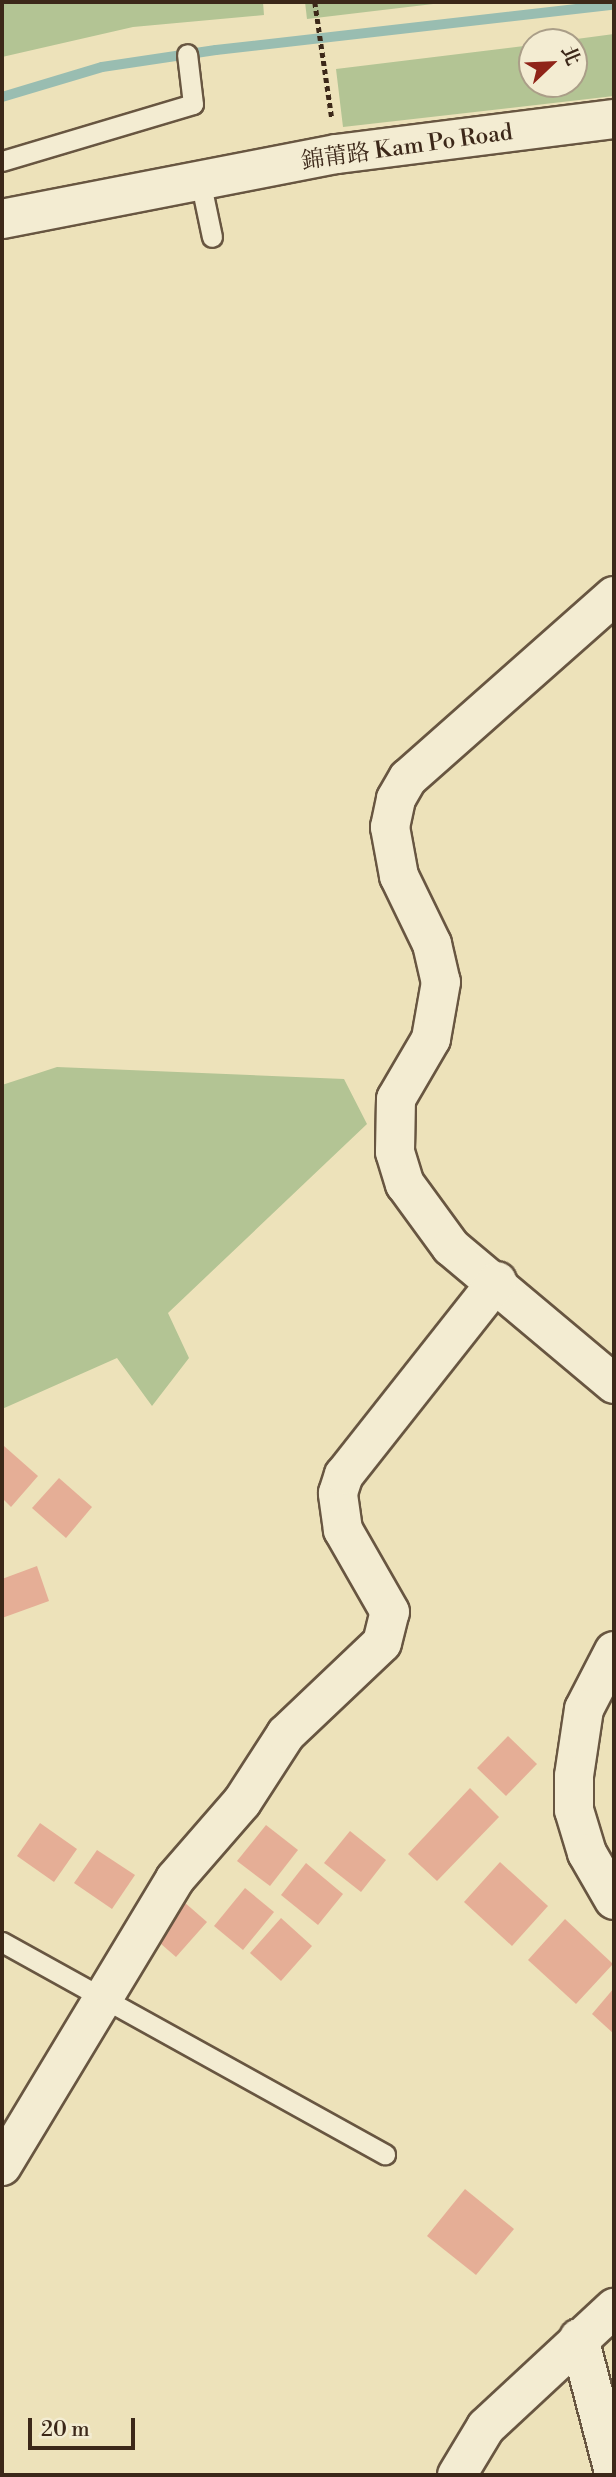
<!DOCTYPE html>
<meta charset="utf-8">
<style>
body{margin:0}
#map{position:relative;width:616px;height:2477px;overflow:hidden;background:#ede2ba;font-family:"Libre Bodoni","Noto Serif TC",serif}
div>[style]{position:absolute}
[style*='--x']{left:calc(var(--x)*1px);top:calc(var(--y)*1px);width:calc(var(--w)*1px);rotate:calc(var(--a)*1deg)}
.green>*{inset:0;background:#b3c494}
.stream>*{height:10px;margin:-5px;padding:0 5px;transform-origin:5px;border-radius:5px;background:#99bdb1}
.building>*{inset:0;background:#e5ae96}
.path>*{height:4.5px;margin-top:-2.25px;transform-origin:0;background:repeating-linear-gradient(90deg,#3c2819 0 5px,transparent 0 8.5px)}
.roads{filter:drop-shadow(2px 0 #685641) drop-shadow(-2px 0 #685641) drop-shadow(0 2px #685641) drop-shadow(0 -2px #685641)}
.service>*{height:19px;margin:-9.5px;padding:0 9.5px;transform-origin:9.5px;border-radius:9.5px;background:#f3ecd2}
.minor>*{height:38px;margin:-19px;padding:0 19px;transform-origin:19px;border-radius:19px;background:#f3ecd2}
.secondary>*{height:38px;margin:-19px;padding:0 19px;transform-origin:19px;border-radius:19px;background:#f3ecd2}
span{translate:-50% -50%;white-space:nowrap;text-align:center;line-height:1.15;-webkit-text-stroke:6px #f3ecd2;paint-order:stroke}
.street-label{font-size:23px;color:#3c2819}
.frame{position:absolute;inset:0;border:4px solid #3c2819;pointer-events:none}
.north{position:absolute;left:518px;top:28px;width:70px;height:70px;box-sizing:border-box;background:#f3ecd2;border:2px solid #aa9e88;border-radius:50%;rotate:67deg;font-size:19px;font-weight:700;line-height:28px;text-align:center;color:#3c2819}
.north::after{content:'';display:block;margin:auto;width:24px;height:32px;background:#8f2418;clip-path:polygon(50% 0,100% 100%,50% 72%,0 100%)}
.scale{position:absolute;left:28px;top:2418px;width:107px;height:32px;box-sizing:border-box;border:4px solid #3c2819;border-top:0;padding-left:9px;font-size:21px;line-height:24px;white-space:nowrap;color:#3c2819;-webkit-text-stroke:5px #f3ecd2;paint-order:stroke}
</style>
<div id="map">
<div class="green">
<div style="clip-path:polygon(2px 2px,263px 2px,264px 15px,133px 27px,2px 57px)"></div>
<div style="clip-path:polygon(305px 2px,450px 2px,307px 19px)"></div>
<div style="clip-path:polygon(614px 34px,614px 96px,343px 127px,336px 69px,532px 45px,532px 84px,574px 84px,574px 42px,554px 42px)"></div>
<div style="clip-path:polygon(57px 1067px,344px 1079px,367px 1124px,168px 1313px,189px 1358px,152px 1406px,117px 1358px,2px 1409px,2px 1085px)"></div>
</div>
<div class="stream">
<div style="--x:2;--y:97;--w:104;--a:-16.7"></div>
<div style="--x:102;--y:67;--w:115;--a:-8.5"></div>
<div style="--x:216;--y:50;--w:401;--a:-6.5"></div>
</div>
<div class="building">
<div style="clip-path:polygon(4px 1446px,38px 1476px,11px 1507px,2px 1498px)"></div>
<div style="clip-path:polygon(59px 1478px,92px 1507px,66px 1538px,32px 1508px)"></div>
<div style="clip-path:polygon(37px 1566px,49px 1601px,2px 1618px,2px 1579px)"></div>
<div style="clip-path:polygon(508px 1736px,537px 1764px,506px 1796px,477px 1768px)"></div>
<div style="clip-path:polygon(470px 1788px,499px 1817px,437px 1881px,408px 1854px)"></div>
<div style="clip-path:polygon(40px 1823px,77px 1849px,54px 1882px,17px 1856px)"></div>
<div style="clip-path:polygon(266px 1825px,298px 1850px,270px 1886px,237px 1861px)"></div>
<div style="clip-path:polygon(350px 1831px,386px 1860px,361px 1892px,324px 1863px)"></div>
<div style="clip-path:polygon(97px 1850px,135px 1875px,112px 1909px,74px 1883px)"></div>
<div style="clip-path:polygon(500px 1862px,548px 1906px,512px 1946px,464px 1902px)"></div>
<div style="clip-path:polygon(306px 1863px,343px 1894px,318px 1925px,281px 1895px)"></div>
<div style="clip-path:polygon(245px 1888px,274px 1912px,243px 1950px,214px 1926px)"></div>
<div style="clip-path:polygon(176px 1895px,207px 1922px,176px 1957px,145px 1930px)"></div>
<div style="clip-path:polygon(281px 1918px,312px 1946px,281px 1981px,250px 1953px)"></div>
<div style="clip-path:polygon(565px 1919px,613px 1964px,576px 2004px,528px 1960px)"></div>
<div style="clip-path:polygon(614px 1988px,614px 2034px,592px 2014px)"></div>
<div style="clip-path:polygon(465px 2189px,514px 2229px,476px 2275px,427px 2236px)"></div>
</div>
<div class="path">
<div style="--x:315;--y:2;--w:118;--a:81.7"></div>
</div>
<div class="roads">
<div class="service">
<div style="--x:2;--y:161;--w:199;--a:-16.6"></div>
<div style="--x:193;--y:104;--w:50;--a:-96.8"></div>
<div style="--x:200;--y:180;--w:58;--a:78.1"></div>
<div style="--x:2;--y:1942;--w:438;--a:29"></div>
</div>
<div class="minor">
<div style="--x:2;--y:219;--w:341;--a:-11"></div>
<div style="--x:337;--y:154;--w:279;--a:-7.2"></div>
<div style="--x:614;--y:596;--w:275;--a:138.5"></div>
<div style="--x:408;--y:778;--w:24;--a:120"></div>
<div style="--x:396;--y:799;--w:29;--a:102"></div>
<div style="--x:390;--y:827;--w:50;--a:79.6"></div>
<div style="--x:399;--y:876;--w:76;--a:64.1"></div>
<div style="--x:432;--y:944;--w:39;--a:77"></div>
<div style="--x:441;--y:982;--w:58;--a:100"></div>
<div style="--x:431;--y:1039;--w:69;--a:120.3"></div>
<div style="--x:396;--y:1099;--w:53;--a:91.1"></div>
<div style="--x:395;--y:1152;--w:34;--a:73"></div>
<div style="--x:405;--y:1184;--w:78;--a:53.9"></div>
<div style="--x:451;--y:1247;--w:213;--a:40"></div>
<div style="--x:614;--y:1651;--w:65;--a:117.3"></div>
<div style="--x:584;--y:1709;--w:68;--a:98.5"></div>
<div style="--x:574;--y:1776;--w:34;--a:90"></div>
<div style="--x:574;--y:1810;--w:45;--a:73.2"></div>
<div style="--x:587;--y:1853;--w:54;--a:60.1"></div>
<div style="--x:2;--y:2166;--w:335;--a:-58.9"></div>
<div style="--x:175;--y:1879;--w:102;--a:-49"></div>
<div style="--x:242;--y:1802;--w:81;--a:-57.1"></div>
<div style="--x:286;--y:1734;--w:132;--a:-43.5"></div>
<div style="--x:382;--y:1643;--w:32;--a:-76"></div>
<div style="--x:390;--y:1612;--w:95;--a:-119.8"></div>
<div style="--x:343;--y:1530;--w:37;--a:-98"></div>
<div style="--x:338;--y:1493;--w:19;--a:-72"></div>
<div style="--x:344;--y:1475;--w:247;--a:-51.7"></div>
<div style="--x:579;--y:2338;--w:138;--a:75.4"></div>
</div>
<div class="secondary">
<div style="--x:457;--y:2475;--w:56;--a:-58.9"></div>
<div style="--x:486;--y:2427;--w:175;--a:-42.9"></div>
</div>
</div>
<div class="street-label">
<span style="left:407px;top:147px;rotate:-8deg">錦莆路 Kam Po Road</span>
</div>
<div class="frame"></div>
<div class="north">北</div>
<div class="scale">20 m</div>
</div>
